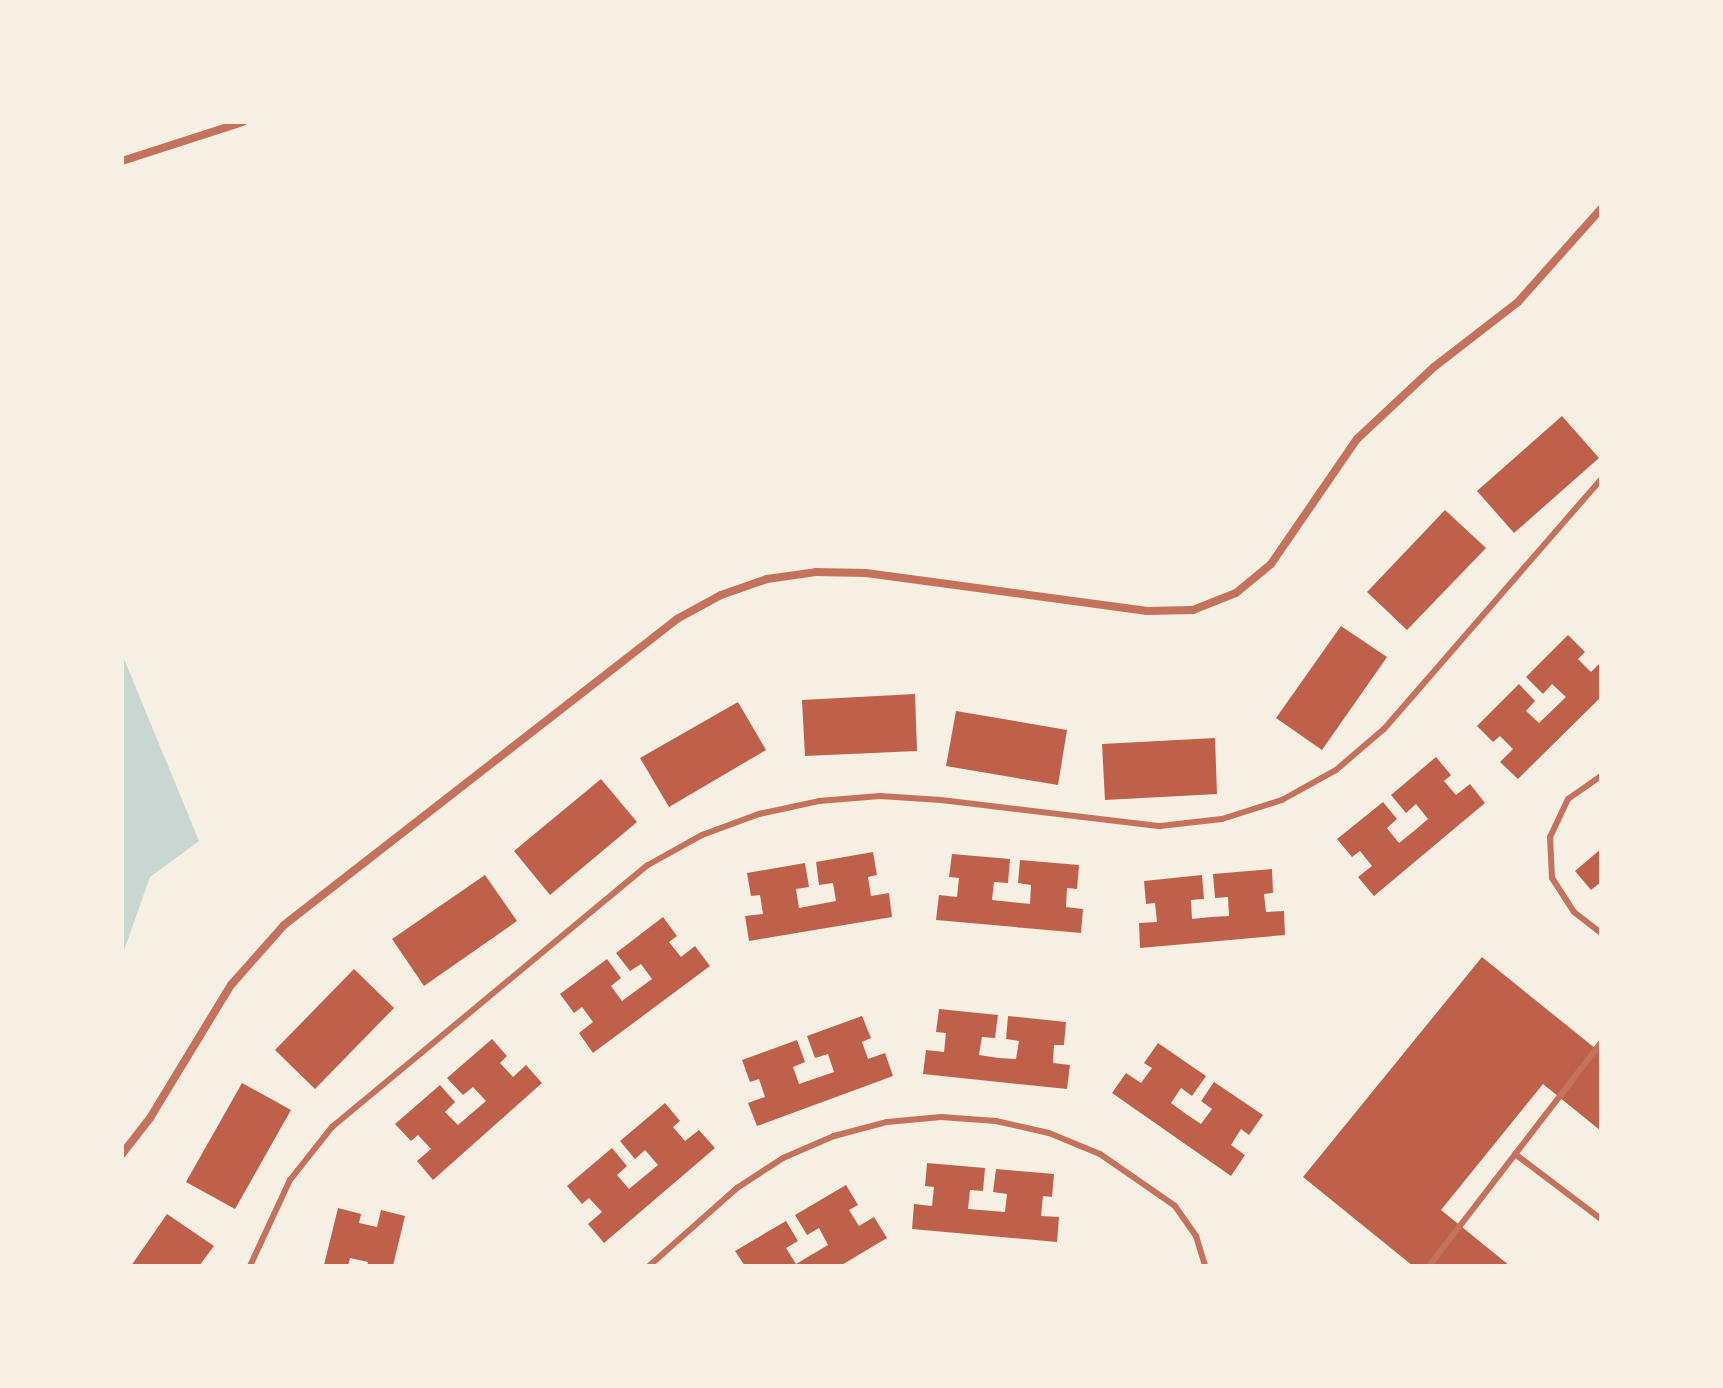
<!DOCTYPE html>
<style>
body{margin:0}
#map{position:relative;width:1723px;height:1388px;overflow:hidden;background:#f6efe4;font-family:"Noto Sans",sans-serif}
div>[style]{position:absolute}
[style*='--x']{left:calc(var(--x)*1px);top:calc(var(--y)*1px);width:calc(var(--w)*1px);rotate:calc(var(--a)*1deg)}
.water>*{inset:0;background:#c9d6d2}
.building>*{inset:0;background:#bf614a}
.service>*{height:6px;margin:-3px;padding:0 3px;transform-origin:3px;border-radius:3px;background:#c5725c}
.minor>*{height:8px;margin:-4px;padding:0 4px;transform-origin:4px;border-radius:4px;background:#c5725c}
span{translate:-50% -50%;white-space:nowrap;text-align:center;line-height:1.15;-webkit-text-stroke:6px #f6efe4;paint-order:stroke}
.frame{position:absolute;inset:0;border:124px solid #f6efe4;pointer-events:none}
</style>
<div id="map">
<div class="water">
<div style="clip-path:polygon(122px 654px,199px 841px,150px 877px,122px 956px)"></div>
</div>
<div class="building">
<div style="clip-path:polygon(1562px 416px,1599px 458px,1514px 533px,1477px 491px)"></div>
<div style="clip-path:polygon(1445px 510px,1486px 548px,1407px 630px,1367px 592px)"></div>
<div style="clip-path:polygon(1341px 626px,1387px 657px,1322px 750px,1276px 718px)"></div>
<div style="clip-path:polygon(1568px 635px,1585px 652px,1578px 659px,1591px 672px,1601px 662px,1601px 697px,1518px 779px,1500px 762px,1513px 749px,1500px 736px,1493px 742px,1477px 726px,1519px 684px,1535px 701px,1526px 711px,1539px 723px,1566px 697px,1552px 684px,1543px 694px,1526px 677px)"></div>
<div style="clip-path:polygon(915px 694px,917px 751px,805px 756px,802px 700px)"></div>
<div style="clip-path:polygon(738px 702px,766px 750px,669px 807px,640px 758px)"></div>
<div style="clip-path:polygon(956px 711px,1067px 730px,1058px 785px,946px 766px)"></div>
<div style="clip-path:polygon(1215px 738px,1217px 794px,1105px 800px,1102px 744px)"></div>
<div style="clip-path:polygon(1436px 757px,1451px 775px,1444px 781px,1456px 795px,1470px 784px,1485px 803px,1374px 896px,1358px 877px,1372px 866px,1360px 851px,1352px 857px,1337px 839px,1383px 802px,1397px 819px,1387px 828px,1399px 843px,1414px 831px,1428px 819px,1416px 804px,1406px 813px,1391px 795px)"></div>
<div style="clip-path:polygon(601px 779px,637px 822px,550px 895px,514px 851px)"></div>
<div style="clip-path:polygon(1601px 849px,1601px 882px,1591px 890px,1575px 871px)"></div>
<div style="clip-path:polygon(873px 852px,877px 875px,868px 877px,871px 896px,889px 893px,892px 917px,749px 941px,745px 916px,763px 914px,760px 895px,751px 896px,747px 873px,805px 863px,809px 887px,796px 889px,799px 908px,836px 901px,833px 883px,819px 885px,816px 862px)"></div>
<div style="clip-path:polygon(952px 854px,1010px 859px,1008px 883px,994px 882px,992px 900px,1030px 904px,1031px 885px,1018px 883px,1020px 860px,1079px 865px,1077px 889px,1067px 888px,1066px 907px,1083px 909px,1081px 933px,936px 920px,939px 895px,957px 897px,959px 878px,949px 877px)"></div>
<div style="clip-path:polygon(1272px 869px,1273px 893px,1264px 894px,1266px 912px,1284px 911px,1285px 935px,1140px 948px,1139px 923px,1157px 922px,1155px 903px,1146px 904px,1144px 881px,1202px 875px,1204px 899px,1191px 900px,1192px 919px,1211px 917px,1229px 916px,1228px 897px,1215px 898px,1213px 874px)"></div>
<div style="clip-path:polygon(485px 875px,517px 921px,424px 986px,392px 939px)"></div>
<div style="clip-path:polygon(663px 917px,677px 936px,669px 942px,681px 957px,695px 946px,710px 966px,593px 1053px,579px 1033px,593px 1022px,582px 1007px,574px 1013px,560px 994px,607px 959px,621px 978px,611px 986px,622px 1001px,652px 979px,641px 964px,630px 971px,616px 953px)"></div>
<div style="clip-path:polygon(1482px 957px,1601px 1053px,1601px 1131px,1543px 1084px,1441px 1210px,1510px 1266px,1413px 1266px,1303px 1177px)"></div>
<div style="clip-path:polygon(354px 969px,394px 1008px,315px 1089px,275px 1050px)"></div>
<div style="clip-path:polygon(939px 1009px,998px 1015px,995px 1038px,982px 1037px,979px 1055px,998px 1058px,1016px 1059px,1019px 1041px,1006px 1039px,1008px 1016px,1066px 1022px,1064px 1045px,1054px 1045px,1053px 1063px,1070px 1065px,1067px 1089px,923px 1074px,926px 1050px,944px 1052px,946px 1033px,936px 1032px)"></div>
<div style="clip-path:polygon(862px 1016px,871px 1038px,862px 1042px,868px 1059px,885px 1053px,893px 1076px,757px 1126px,748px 1103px,765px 1097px,759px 1079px,750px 1082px,742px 1060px,797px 1040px,805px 1062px,793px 1067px,799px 1084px,834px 1072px,828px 1054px,815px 1058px,807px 1036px)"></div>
<div style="clip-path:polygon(492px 1039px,507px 1056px,500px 1063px,513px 1077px,526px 1065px,542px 1083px,433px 1180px,417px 1161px,431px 1149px,418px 1135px,411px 1141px,395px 1124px,440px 1085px,455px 1102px,445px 1112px,458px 1125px,486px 1101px,473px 1087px,463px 1095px,447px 1078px)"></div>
<div style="clip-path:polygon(1158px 1043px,1206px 1076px,1192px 1096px,1181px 1088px,1171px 1103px,1186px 1114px,1201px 1124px,1212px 1109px,1201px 1101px,1214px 1082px,1263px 1115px,1249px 1135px,1241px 1129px,1231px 1145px,1245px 1155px,1231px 1176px,1112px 1093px,1126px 1073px,1141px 1083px,1152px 1068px,1144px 1063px)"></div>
<div style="clip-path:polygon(242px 1083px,291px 1110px,235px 1209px,186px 1182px)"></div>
<div style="clip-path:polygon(665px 1103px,680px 1121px,673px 1127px,685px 1141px,699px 1130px,715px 1148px,604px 1243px,588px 1224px,602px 1212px,589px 1198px,582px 1204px,567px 1186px,612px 1148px,627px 1166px,617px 1175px,629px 1189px,658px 1165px,645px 1150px,635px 1159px,620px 1141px)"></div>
<div style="clip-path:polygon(927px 1163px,985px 1168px,983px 1191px,970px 1190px,968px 1209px,1005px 1212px,1007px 1194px,993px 1192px,996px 1169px,1054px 1174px,1052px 1197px,1043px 1196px,1041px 1216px,1059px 1217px,1057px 1242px,912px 1229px,914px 1204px,932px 1206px,934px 1187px,925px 1186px)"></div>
<div style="clip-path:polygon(846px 1185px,858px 1205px,849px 1210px,859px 1226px,874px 1217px,887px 1238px,840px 1266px,745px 1266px,735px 1251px,786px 1221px,798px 1241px,786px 1248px,796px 1264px,828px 1245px,819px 1228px,807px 1235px,795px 1215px)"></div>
<div style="clip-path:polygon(338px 1208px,361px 1214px,359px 1223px,377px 1227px,381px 1210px,405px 1216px,393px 1266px,367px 1266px,368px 1262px,350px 1258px,348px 1266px,324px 1265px)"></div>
<div style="clip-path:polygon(167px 1214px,214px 1246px,199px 1266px,131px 1266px)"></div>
</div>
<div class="service">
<div style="--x:1601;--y:776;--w:40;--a:145.1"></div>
<div style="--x:1568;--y:799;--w:42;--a:115.3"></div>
<div style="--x:1550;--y:837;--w:41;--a:87.2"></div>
<div style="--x:1552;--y:878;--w:40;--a:57.1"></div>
<div style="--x:1574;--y:912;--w:34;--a:38"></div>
<div style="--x:1515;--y:1154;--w:108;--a:37.1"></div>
<div style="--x:250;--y:1266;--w:95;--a:-65.1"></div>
<div style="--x:290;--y:1180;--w:68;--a:-51.6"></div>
<div style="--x:332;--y:1127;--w:410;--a:-39.7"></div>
<div style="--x:648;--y:865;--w:62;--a:-29.1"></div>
<div style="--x:702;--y:835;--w:61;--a:-20.2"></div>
<div style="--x:759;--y:814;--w:61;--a:-12.2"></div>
<div style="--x:819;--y:801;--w:61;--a:-4.7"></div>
<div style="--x:880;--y:796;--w:61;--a:3.8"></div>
<div style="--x:941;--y:800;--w:221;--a:6.8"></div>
<div style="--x:1160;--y:826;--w:62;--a:-6.4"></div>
<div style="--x:1222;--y:819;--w:63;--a:-17.6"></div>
<div style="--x:1282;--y:800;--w:62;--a:-29.1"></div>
<div style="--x:1336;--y:770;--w:63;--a:-40.5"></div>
<div style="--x:1384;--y:729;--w:331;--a:-49"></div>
<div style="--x:649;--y:1266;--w:118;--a:-41.6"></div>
<div style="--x:737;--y:1188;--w:55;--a:-33.1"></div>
<div style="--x:783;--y:1158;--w:56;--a:-23.3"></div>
<div style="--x:834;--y:1136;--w:55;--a:-14.8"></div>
<div style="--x:887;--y:1122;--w:54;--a:-5.3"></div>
<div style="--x:941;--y:1117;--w:55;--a:4.2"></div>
<div style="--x:996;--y:1121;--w:54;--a:12.8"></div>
<div style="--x:1049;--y:1133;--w:55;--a:22.4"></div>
<div style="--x:1100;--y:1154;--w:91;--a:34.7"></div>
<div style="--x:1175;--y:1206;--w:37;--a:55"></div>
<div style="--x:1196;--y:1236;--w:31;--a:73"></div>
<div style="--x:1429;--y:1266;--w:282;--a:-52.4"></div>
</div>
<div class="minor">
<div style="--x:122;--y:161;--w:127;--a:-17.9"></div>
<div style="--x:122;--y:1154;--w:46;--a:-52.1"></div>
<div style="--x:150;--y:1118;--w:156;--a:-58.7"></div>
<div style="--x:231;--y:985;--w:80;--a:-48.5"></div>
<div style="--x:284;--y:925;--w:498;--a:-37.9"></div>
<div style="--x:677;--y:619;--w:50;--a:-28.6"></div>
<div style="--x:721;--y:595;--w:49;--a:-19.2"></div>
<div style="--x:767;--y:579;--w:49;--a:-8.1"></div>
<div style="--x:816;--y:572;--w:50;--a:1.1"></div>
<div style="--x:866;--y:573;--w:284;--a:7.7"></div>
<div style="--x:1147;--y:611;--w:46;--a:-1.2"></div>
<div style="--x:1193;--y:610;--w:46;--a:-21.6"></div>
<div style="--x:1236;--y:593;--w:45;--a:-39.6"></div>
<div style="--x:1271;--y:564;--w:152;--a:-55.5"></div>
<div style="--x:1357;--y:439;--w:105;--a:-43.1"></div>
<div style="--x:1434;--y:367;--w:106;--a:-37.7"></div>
<div style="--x:1518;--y:302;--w:125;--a:-48.3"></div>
</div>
<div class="frame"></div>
</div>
